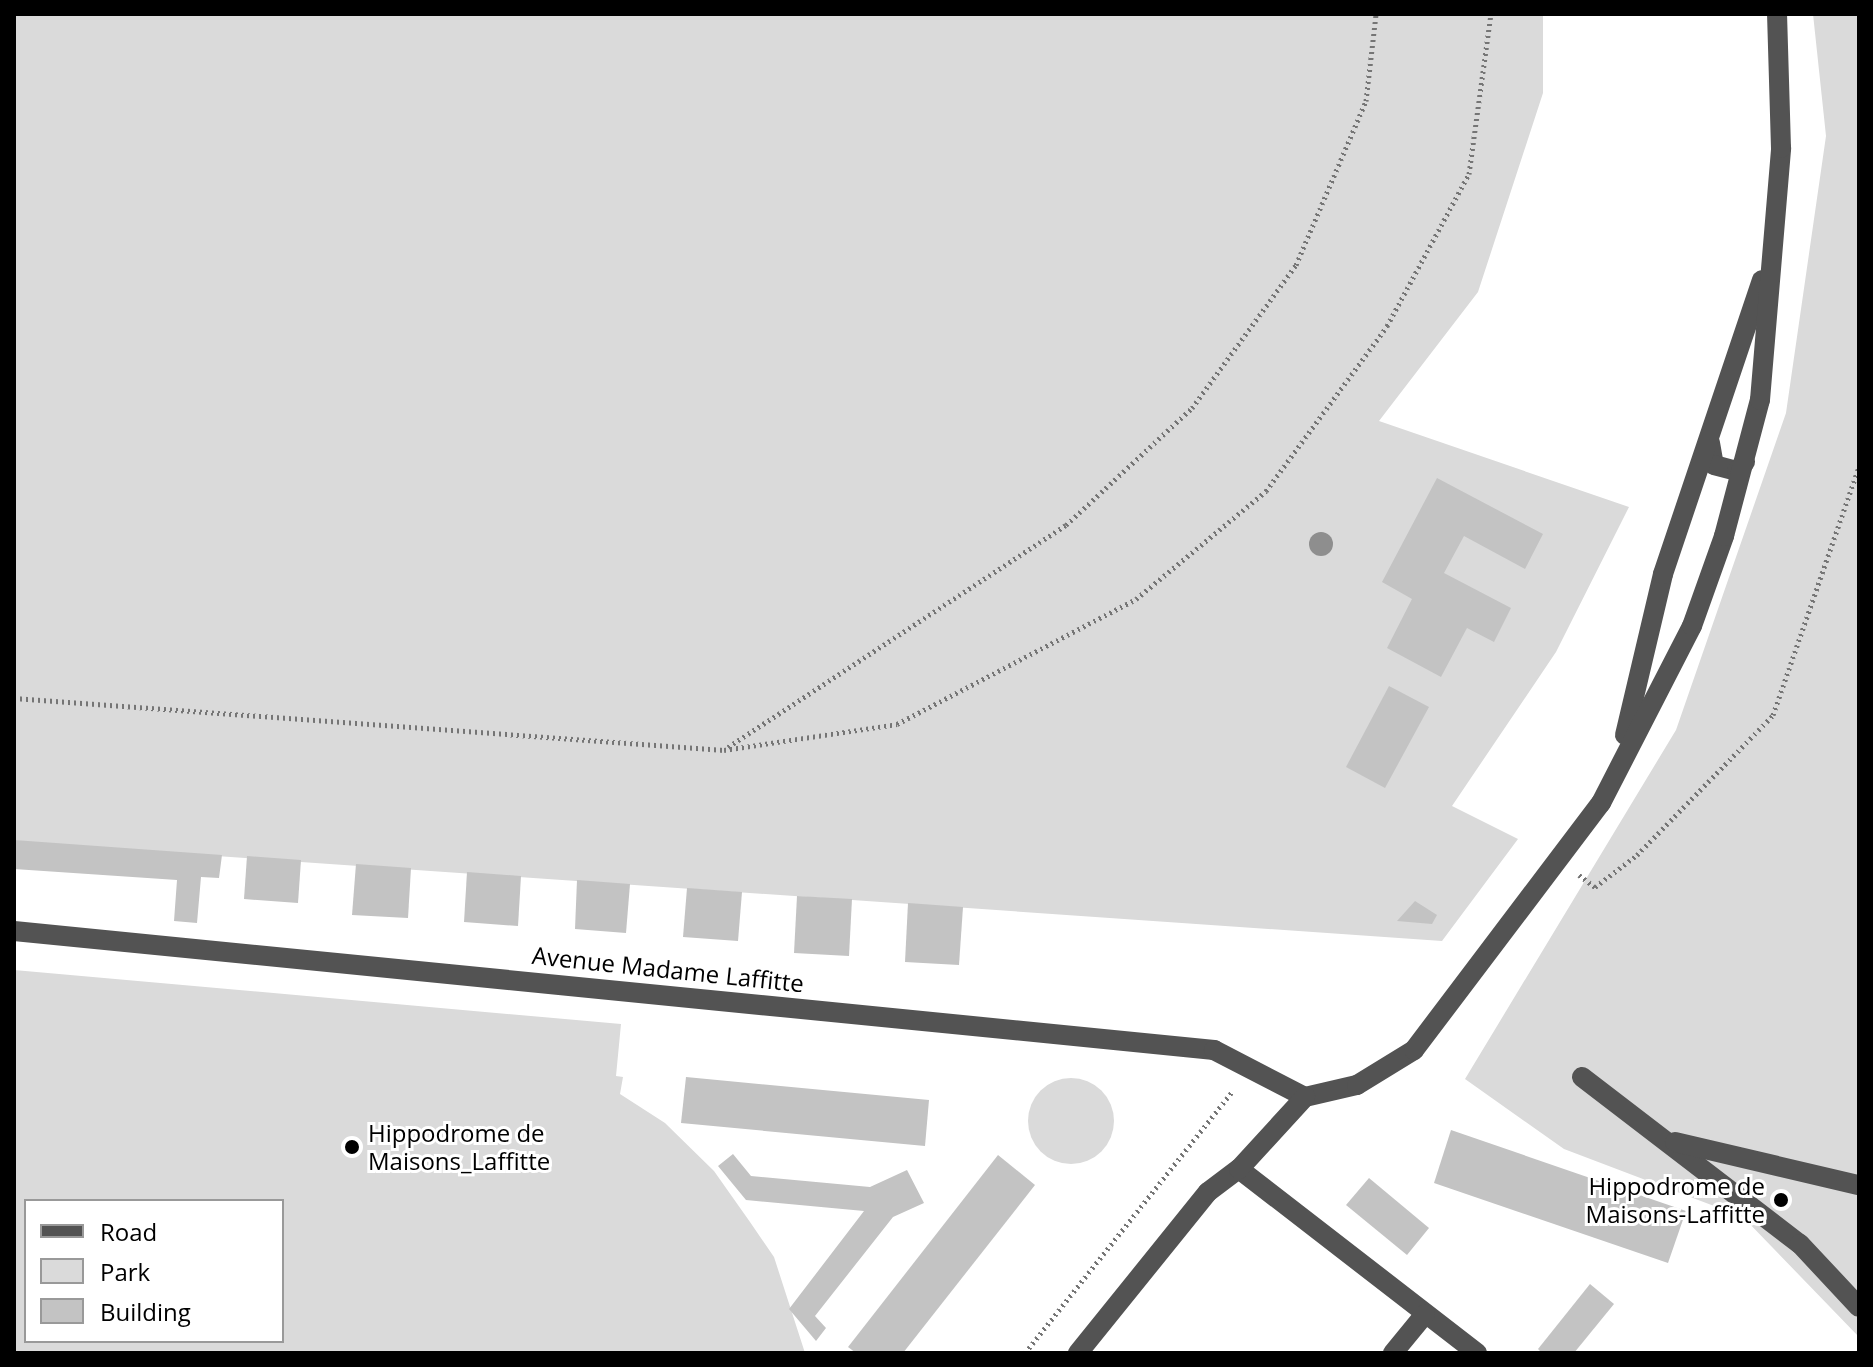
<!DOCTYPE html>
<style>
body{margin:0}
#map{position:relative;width:1873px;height:1367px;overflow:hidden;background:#fff;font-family:"Open Sans",sans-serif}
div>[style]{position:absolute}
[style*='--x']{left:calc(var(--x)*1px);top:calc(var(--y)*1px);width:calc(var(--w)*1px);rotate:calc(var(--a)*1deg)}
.green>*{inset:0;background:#dadada}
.round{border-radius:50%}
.building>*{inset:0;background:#c3c3c3}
.path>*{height:5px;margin-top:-2.5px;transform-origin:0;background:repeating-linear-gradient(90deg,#757575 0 2px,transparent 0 6px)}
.minor>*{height:20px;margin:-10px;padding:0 10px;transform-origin:10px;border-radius:10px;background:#535353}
.trees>*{width:24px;height:24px;margin:-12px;border-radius:50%;background:#8e8e8e}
.dots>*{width:22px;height:22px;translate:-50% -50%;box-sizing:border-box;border:4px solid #fff;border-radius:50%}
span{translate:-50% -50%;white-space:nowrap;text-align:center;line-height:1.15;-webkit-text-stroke:6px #fff;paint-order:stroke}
.street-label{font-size:24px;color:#000}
.poi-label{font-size:24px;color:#000}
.left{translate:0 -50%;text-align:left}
.right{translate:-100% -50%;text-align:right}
.frame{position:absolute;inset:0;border:16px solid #000;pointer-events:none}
.legend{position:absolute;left:24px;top:1199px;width:260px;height:144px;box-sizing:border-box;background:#fff;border:2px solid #999;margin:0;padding:10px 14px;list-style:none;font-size:24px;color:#000}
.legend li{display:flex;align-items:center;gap:16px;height:40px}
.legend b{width:40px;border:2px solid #999}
</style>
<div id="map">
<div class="green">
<div style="clip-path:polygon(14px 14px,1543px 14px,1543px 93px,1478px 292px,1379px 421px,1629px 507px,1556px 652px,1452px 806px,1518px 839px,1442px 941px,14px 842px)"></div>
<div style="clip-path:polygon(1813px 14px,1859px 14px,1859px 1337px,1743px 1217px,1564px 1149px,1465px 1079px,1676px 730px,1786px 413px,1826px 136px)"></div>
<div style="clip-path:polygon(evenodd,14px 970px,621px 1024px,616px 1076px,623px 1077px,620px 1094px,665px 1123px,714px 1171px,750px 1222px,774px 1257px,805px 1353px,14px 1353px,14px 970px,282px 1201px,282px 1341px,26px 1341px,26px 1201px,282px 1201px)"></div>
<div class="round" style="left:1028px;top:1078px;width:86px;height:86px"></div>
</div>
<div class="building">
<div style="clip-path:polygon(1437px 478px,1543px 534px,1525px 569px,1464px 536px,1444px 573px,1511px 608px,1494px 642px,1467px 628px,1441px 677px,1387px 648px,1412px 599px,1382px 582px)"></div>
<div style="clip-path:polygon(1389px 686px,1429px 707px,1385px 788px,1346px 767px)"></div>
<div style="clip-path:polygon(14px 840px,222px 855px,219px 878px,201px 877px,197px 923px,174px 921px,177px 880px,14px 869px)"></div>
<div style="clip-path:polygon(247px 856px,301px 860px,298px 903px,244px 899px)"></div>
<div style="clip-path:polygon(356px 864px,411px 868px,408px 918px,352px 915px)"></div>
<div style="clip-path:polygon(467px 872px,521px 876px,518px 926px,464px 922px)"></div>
<div style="clip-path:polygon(577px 880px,630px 884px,626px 933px,575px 929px)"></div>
<div style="clip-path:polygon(687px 888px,742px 892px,738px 941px,683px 937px)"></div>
<div style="clip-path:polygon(797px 896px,852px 899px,849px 956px,794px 953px)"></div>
<div style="clip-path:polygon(1415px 901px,1437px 915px,1432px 924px,1397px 921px)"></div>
<div style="clip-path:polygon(908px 903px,963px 907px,959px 965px,905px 962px)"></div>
<div style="clip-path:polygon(686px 1077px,929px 1100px,925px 1146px,681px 1123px)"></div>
<div style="clip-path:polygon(1451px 1130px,1686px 1211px,1668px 1263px,1434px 1183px)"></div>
<div style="clip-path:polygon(733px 1154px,751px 1176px,870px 1187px,907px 1170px,924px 1203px,893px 1217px,815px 1316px,826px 1328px,816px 1341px,789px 1309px,864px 1211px,746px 1200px,718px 1166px)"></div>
<div style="clip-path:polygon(998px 1155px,1035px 1185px,903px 1353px,856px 1353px,848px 1347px)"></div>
<div style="clip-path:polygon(1369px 1178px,1429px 1228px,1407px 1255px,1346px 1205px)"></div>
<div style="clip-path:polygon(1590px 1284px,1614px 1304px,1574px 1353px,1542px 1353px,1538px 1349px)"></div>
</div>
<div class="path">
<div style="--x:14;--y:698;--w:712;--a:4.19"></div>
<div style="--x:724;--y:750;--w:175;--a:-8.5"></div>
<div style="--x:897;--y:724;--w:270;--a:-27.6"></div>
<div style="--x:1136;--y:599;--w:169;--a:-39.7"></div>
<div style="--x:1266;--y:491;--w:205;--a:-53.7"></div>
<div style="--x:1387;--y:326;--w:173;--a:-61.7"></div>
<div style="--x:1469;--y:174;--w:162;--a:-82.2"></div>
<div style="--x:728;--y:747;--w:404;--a:-33.3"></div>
<div style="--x:1066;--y:525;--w:172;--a:-42.9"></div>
<div style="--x:1192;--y:408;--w:177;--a:-54"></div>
<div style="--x:1296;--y:265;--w:178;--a:-66.9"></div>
<div style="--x:1366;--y:101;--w:88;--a:-83.4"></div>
<div style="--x:1579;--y:875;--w:20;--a:37"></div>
<div style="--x:1595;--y:887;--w:53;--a:-37.3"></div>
<div style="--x:1637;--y:855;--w:195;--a:-45.8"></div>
<div style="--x:1773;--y:715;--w:263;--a:-70.9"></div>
<div style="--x:1025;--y:1353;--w:335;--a:-51.6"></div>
</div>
<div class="minor">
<div style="--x:1710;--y:443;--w:22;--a:80"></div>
<div style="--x:1714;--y:465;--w:24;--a:15"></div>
<div style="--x:1737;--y:471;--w:12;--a:-48"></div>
<div style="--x:1625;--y:735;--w:165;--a:-76.7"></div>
<div style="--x:1663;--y:574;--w:310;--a:-71.4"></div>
<div style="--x:14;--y:931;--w:1206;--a:5.66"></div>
<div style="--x:1214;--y:1050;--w:102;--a:27.3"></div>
<div style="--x:1582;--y:1077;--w:275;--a:37.5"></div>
<div style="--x:1800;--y:1244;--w:86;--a:46.9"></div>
<div style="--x:1305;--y:1097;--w:53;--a:-13"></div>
<div style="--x:1357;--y:1085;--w:67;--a:-31.6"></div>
<div style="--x:1414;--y:1050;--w:310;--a:-52.9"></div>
<div style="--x:1601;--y:803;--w:199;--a:-62.8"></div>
<div style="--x:1692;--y:626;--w:96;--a:-70.4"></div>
<div style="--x:1724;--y:536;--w:141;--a:-75.2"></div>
<div style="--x:1760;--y:400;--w:253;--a:-85.2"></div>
<div style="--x:1781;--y:148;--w:134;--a:-91.7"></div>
<div style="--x:1675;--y:1142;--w:189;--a:13.2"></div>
<div style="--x:1239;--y:1169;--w:301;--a:37.7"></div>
<div style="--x:1078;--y:1353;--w:207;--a:-51.1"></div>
<div style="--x:1208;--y:1192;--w:39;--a:-37"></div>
<div style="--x:1239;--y:1169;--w:98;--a:-47.5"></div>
<div style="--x:1393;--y:1353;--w:50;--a:-50.6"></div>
</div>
<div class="trees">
<div style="left:1321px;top:544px"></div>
</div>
<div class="dots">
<div style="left:352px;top:1147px;background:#000"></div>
<div style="left:1781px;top:1200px;background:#000"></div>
</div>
<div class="street-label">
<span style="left:668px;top:969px;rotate:6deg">Avenue Madame Laffitte</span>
</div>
<div class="poi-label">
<span class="left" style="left:368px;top:1147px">Hippodrome de<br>Maisons_Laffitte</span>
<span class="right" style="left:1765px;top:1200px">Hippodrome de<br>Maisons-Laffitte</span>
</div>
<div class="frame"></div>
<ul class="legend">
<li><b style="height:10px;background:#535353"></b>Road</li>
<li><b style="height:22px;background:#dadada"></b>Park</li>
<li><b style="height:22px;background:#c3c3c3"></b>Building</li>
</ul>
</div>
